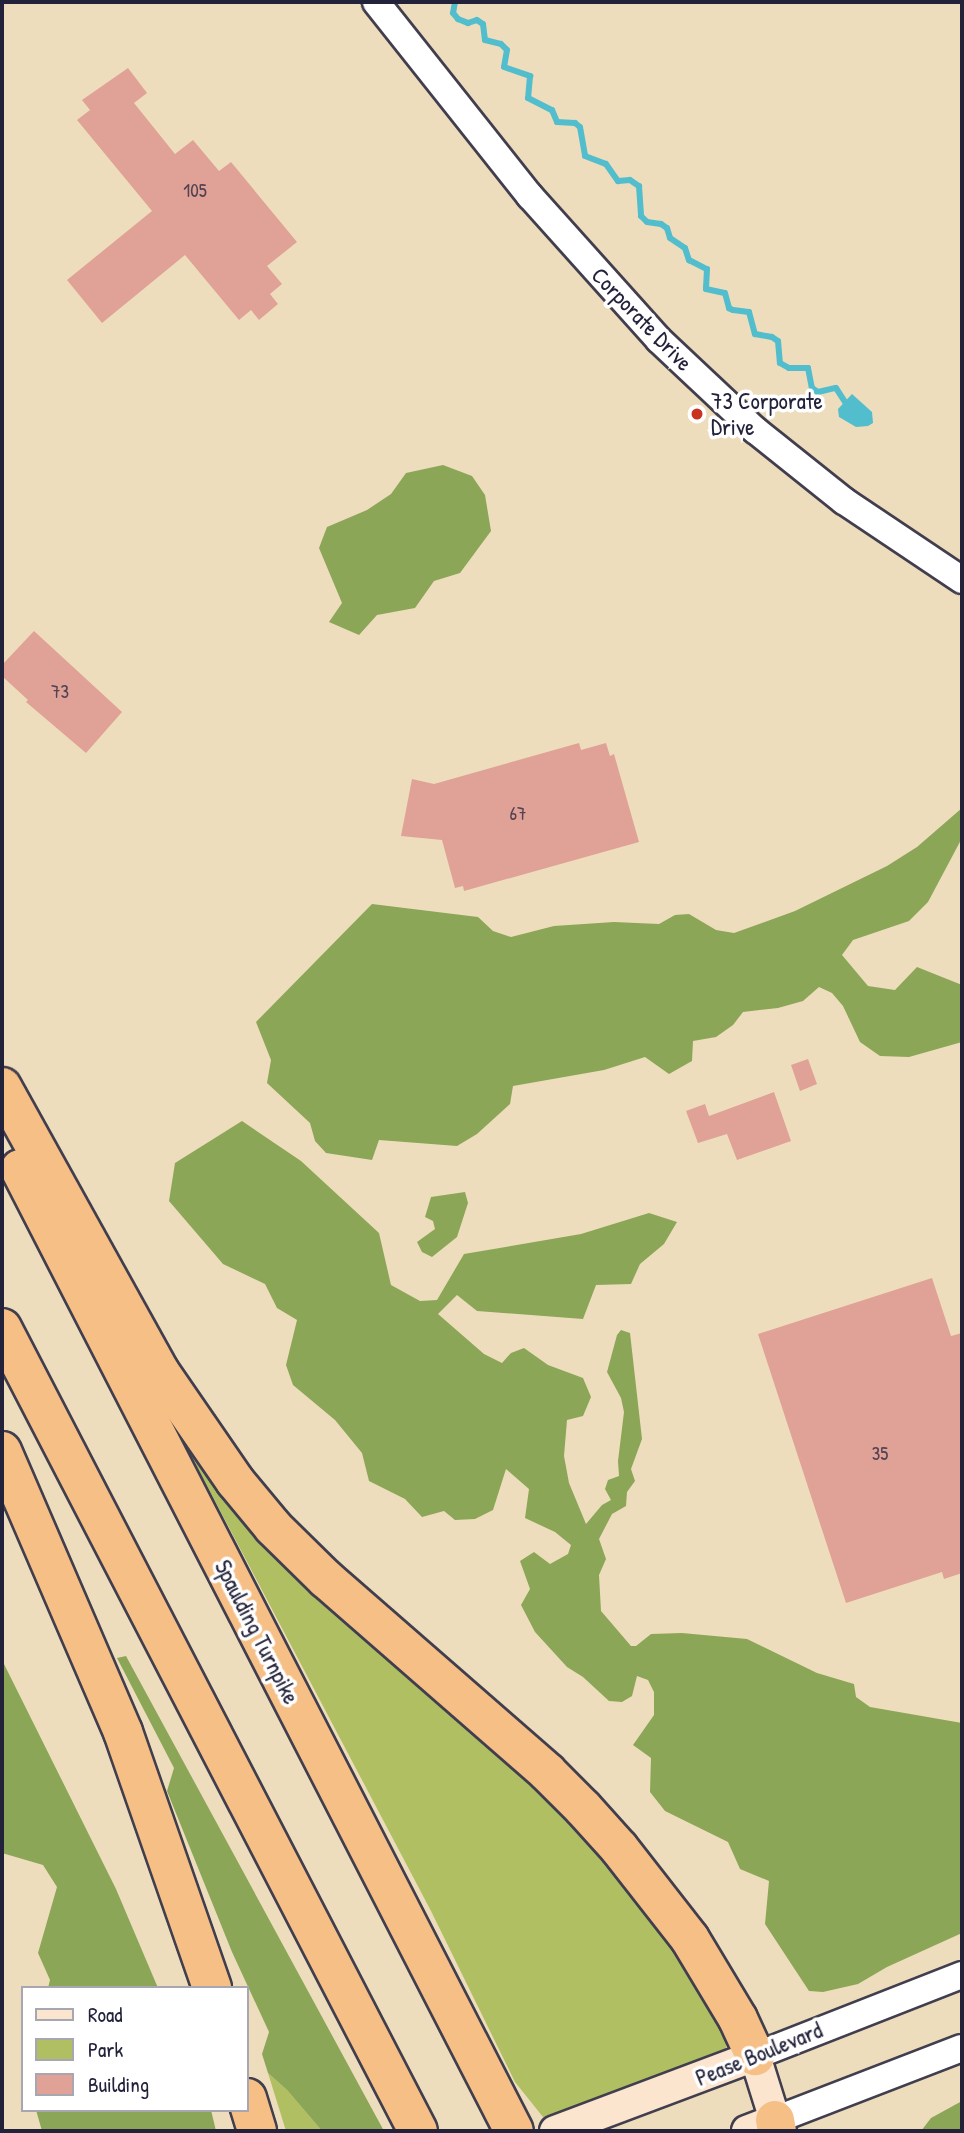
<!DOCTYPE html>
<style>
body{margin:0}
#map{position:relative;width:964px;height:2133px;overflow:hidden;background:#eeddbc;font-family:"Patrick Hand",sans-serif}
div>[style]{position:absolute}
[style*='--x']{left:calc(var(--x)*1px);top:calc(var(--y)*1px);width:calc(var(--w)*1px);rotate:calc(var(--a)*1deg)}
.green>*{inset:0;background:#afbf61}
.forest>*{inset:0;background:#8ba657}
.water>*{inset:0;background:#52bdcd}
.stream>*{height:6px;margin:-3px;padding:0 3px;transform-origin:3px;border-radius:3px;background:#52bdcd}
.building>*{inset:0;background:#e0a197}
.roads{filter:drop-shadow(2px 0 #413e4e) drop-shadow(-2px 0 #413e4e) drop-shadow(0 2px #413e4e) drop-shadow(0 -2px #413e4e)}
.tertiary>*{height:26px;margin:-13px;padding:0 13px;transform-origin:13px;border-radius:13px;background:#fff}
.secondary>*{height:30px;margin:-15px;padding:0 15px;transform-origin:15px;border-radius:15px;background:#fbe5cf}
.motorway>*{height:38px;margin:-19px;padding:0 19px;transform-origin:19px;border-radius:19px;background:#f5bf86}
.dots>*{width:19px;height:19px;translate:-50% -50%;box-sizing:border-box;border:4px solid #fff;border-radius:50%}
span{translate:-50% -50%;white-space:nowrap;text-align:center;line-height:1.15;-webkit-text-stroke:7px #fff;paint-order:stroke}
.number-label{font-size:19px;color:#524252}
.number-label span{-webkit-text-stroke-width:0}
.street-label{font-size:23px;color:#22223b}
.poi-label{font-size:23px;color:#22223b}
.left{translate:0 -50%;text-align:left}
.frame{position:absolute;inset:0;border:4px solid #22223b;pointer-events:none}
.legend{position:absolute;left:21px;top:1986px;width:228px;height:126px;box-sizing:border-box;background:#fff;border:2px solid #a7a7b1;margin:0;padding:9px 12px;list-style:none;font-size:21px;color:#22223b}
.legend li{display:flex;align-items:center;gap:14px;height:35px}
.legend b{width:35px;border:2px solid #a7a7b1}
</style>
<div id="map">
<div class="green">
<div style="clip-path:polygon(175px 1425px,630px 1881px,711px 2007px,728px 2042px,724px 2053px,543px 2117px,515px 2082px,431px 1911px)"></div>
<div style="clip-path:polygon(268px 2073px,287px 2090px,322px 2131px,286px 2131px)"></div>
</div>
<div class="forest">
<div style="clip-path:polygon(443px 465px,472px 476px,485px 495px,491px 531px,460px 573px,434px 581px,415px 608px,377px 615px,359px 635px,329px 622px,342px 603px,319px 548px,327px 527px,367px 510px,391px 494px,406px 473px)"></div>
<div style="clip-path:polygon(962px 808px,962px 838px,928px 902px,909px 921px,853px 940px,842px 955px,868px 986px,895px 990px,917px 967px,962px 985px,962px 1042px,909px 1057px,880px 1056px,860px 1042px,843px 1006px,832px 993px,819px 987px,803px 1001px,778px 1008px,743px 1012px,733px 1025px,716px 1037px,693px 1041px,692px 1061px,669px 1074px,645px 1057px,604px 1070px,513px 1086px,510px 1104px,477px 1134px,457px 1146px,379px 1140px,372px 1160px,326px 1153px,315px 1141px,310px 1123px,267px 1083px,271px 1060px,256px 1022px,372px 904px,478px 917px,493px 931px,511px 937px,554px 926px,614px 922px,659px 924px,675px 915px,689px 914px,716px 930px,734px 933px,795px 911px,887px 866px,917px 847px)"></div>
<div style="clip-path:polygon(242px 1121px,301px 1161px,379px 1233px,391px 1285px,420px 1301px,437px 1300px,464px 1254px,581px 1234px,649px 1213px,677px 1222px,664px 1244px,640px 1264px,631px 1284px,596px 1285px,583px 1319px,477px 1311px,457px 1295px,438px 1314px,484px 1354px,502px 1363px,511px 1353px,524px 1348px,548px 1365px,583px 1378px,591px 1397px,583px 1416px,567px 1420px,564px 1456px,569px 1483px,586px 1524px,602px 1505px,611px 1500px,605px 1489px,608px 1480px,619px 1476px,618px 1461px,624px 1412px,621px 1398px,607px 1372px,617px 1335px,621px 1330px,630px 1333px,642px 1439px,631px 1469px,635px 1481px,627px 1492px,626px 1506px,612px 1514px,599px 1539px,606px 1559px,599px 1575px,601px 1611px,631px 1646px,636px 1646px,651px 1634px,682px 1633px,747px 1639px,817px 1673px,854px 1684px,856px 1697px,870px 1707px,962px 1723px,962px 1933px,887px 1967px,858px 1984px,823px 1992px,809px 1991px,765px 1924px,769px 1881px,740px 1869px,728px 1842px,665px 1811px,650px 1792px,651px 1758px,633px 1745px,654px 1715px,654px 1692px,648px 1680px,637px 1676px,632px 1696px,622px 1702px,609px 1701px,583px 1677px,567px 1667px,535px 1632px,521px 1605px,530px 1589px,520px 1561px,534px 1552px,550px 1564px,568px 1554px,571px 1545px,555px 1532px,525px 1518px,529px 1489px,506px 1469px,493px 1510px,475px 1519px,455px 1520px,444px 1511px,422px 1517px,405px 1499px,369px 1481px,362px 1453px,335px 1420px,293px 1385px,286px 1365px,297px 1320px,277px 1308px,265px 1284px,223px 1264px,169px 1201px,175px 1163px)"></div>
<div style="clip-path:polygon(465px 1192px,468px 1203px,457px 1237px,432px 1257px,422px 1252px,417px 1242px,435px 1229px,433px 1221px,425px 1217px,431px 1197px)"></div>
<div style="clip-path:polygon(126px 1656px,384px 2131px,322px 2131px,287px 2090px,268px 2073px,262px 2054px,269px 2032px,232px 1952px,167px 1791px,174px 1768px,117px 1658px)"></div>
<div style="clip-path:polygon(2px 1660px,116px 1889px,158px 1988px,48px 1988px,50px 1980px,38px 1953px,57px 1887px,43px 1865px,2px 1853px)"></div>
<div style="clip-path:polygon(962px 2101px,962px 2131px,921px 2131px,931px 2118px)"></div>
<div style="clip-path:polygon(36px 2110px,211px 2110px,216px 2131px,42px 2131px)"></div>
</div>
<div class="water">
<div style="clip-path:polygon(852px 394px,872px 412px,873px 423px,868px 426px,856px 427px,839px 417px,838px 409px)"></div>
</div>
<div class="stream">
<div style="--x:455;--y:2;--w:11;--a:100"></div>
<div style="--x:453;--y:13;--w:8;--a:50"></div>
<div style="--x:458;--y:19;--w:11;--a:22"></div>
<div style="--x:468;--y:23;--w:9;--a:-18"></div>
<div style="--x:477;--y:20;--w:7;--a:34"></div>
<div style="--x:483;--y:24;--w:16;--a:83"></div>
<div style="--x:485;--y:40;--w:16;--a:14"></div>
<div style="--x:501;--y:44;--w:8;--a:45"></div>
<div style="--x:507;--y:50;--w:17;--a:100"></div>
<div style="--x:504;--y:67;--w:28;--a:19"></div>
<div style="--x:530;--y:76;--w:22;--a:95"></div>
<div style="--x:528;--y:98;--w:27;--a:27"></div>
<div style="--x:552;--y:110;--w:13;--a:67"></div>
<div style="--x:557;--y:122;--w:18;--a:3"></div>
<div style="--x:575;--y:123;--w:6;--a:39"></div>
<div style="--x:580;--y:127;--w:29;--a:80"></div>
<div style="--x:585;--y:156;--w:22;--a:21"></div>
<div style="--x:606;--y:164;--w:21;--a:55"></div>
<div style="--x:618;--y:181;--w:12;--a:-5"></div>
<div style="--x:630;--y:180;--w:11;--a:34"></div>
<div style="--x:639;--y:186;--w:30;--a:86"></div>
<div style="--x:641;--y:216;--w:8;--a:45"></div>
<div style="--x:647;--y:222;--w:14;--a:8"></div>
<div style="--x:661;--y:224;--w:7;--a:34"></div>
<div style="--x:667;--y:228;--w:10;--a:73"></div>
<div style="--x:670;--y:238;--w:18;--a:34"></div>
<div style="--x:685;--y:248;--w:13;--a:72"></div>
<div style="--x:689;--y:260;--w:20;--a:27"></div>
<div style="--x:707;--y:269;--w:20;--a:93"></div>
<div style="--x:706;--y:289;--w:19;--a:12"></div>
<div style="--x:725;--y:293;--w:16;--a:75"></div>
<div style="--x:729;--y:308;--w:4;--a:27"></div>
<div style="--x:733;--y:310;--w:16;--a:7"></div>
<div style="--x:749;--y:312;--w:23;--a:75"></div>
<div style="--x:755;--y:334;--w:17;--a:10"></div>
<div style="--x:772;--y:337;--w:7;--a:34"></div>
<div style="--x:778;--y:341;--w:22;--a:85"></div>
<div style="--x:780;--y:363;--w:10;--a:29"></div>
<div style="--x:789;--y:368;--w:19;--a:0"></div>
<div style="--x:808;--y:368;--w:20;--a:79"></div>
<div style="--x:812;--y:388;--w:7;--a:34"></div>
<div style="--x:818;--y:392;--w:18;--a:-13"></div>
<div style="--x:836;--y:388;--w:20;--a:57"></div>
</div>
<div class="building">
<div style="clip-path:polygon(128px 68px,147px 93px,134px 103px,175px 154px,193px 140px,219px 171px,231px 162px,297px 242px,267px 266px,282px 284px,270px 294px,278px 304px,259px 320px,251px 310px,239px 320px,185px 255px,102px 323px,67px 280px,152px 211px,77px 120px,90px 110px,82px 100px)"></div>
<div style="clip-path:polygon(34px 631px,122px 712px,86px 753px,26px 702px,28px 700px,2px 676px,2px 665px)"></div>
<div style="clip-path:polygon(579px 743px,581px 750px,606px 743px,610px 756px,614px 754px,639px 842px,464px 891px,463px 886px,455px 888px,442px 840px,401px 836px,412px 779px,434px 784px)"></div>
<div style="clip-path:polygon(808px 1059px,817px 1084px,800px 1091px,791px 1065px)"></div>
<div style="clip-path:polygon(774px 1092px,791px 1141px,737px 1160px,727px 1134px,698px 1143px,686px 1111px,705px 1104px,709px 1116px)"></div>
<div style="clip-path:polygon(932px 1278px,951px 1336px,962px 1333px,962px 1573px,944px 1579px,942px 1572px,846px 1603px,758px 1334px)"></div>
</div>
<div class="roads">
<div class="tertiary">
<div style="--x:376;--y:2;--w:248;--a:51.6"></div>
<div style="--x:530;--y:196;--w:193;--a:48.1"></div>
<div style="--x:659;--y:340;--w:132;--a:43.2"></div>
<div style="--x:755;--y:430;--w:114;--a:38.6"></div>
<div style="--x:844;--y:501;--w:142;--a:33.8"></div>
<div style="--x:755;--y:2056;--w:222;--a:-21.4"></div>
<div style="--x:775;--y:2120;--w:200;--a:-21.1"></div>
</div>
<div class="secondary">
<div style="--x:555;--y:2131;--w:214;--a:-20.6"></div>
<div style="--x:755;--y:2056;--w:67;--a:72.6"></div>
<div style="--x:775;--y:2120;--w:30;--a:159"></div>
</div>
<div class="motorway">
<div style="--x:2;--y:1087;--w:322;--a:61"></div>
<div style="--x:158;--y:1369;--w:136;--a:55.5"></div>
<div style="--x:235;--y:1481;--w:60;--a:50.4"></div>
<div style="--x:273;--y:1527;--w:74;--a:44.5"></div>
<div style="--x:326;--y:1579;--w:293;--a:41.1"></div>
<div style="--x:547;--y:1772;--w:51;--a:45"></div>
<div style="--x:583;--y:1808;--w:54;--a:48"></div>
<div style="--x:619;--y:1848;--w:115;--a:52"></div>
<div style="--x:690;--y:1939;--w:93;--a:59"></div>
<div style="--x:738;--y:2019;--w:41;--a:65.3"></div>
<div style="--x:20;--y:1169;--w:1081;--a:62.82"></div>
<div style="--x:2;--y:1328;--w:904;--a:62.61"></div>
<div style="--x:2;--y:1451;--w:306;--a:66.7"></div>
<div style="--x:123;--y:1732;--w:271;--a:70.8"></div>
<div style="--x:247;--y:2098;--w:34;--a:73"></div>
<div style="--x:775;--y:2120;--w:11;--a:80"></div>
</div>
</div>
<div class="dots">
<div style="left:697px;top:414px;background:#c8321e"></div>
</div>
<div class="number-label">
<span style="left:195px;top:191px">105</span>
<span style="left:60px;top:692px">73</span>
<span style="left:518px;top:814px">67</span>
<span style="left:880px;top:1454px">35</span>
</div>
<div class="street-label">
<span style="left:642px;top:319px;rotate:46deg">Corporate Drive</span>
<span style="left:257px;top:1632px;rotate:63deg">Spaulding Turnpike</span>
<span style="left:759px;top:2054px;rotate:-22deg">Pease Boulevard</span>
</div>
<div class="poi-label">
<span class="left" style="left:711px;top:414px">73 Corporate<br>Drive</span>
</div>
<div class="frame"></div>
<ul class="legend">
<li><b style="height:9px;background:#fbe5cf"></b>Road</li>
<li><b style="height:19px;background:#afbf61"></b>Park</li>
<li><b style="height:19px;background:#e0a197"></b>Building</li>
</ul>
</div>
